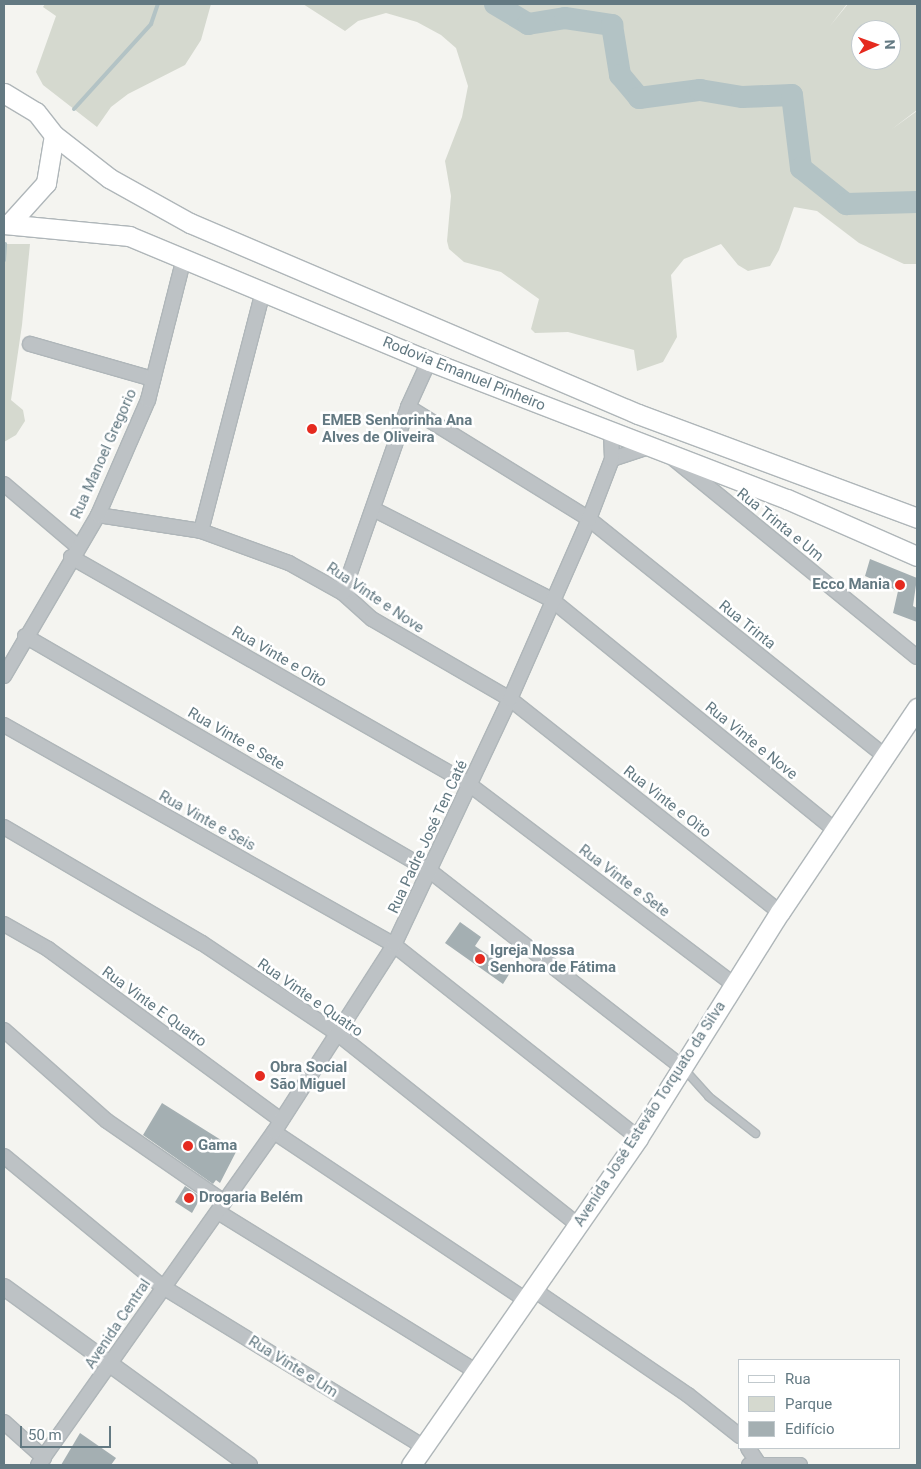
<!DOCTYPE html>
<meta charset="utf-8">
<style>
body{margin:0}
#map{position:relative;width:921px;height:1469px;overflow:hidden;background:#f4f4f0;font-family:Roboto,sans-serif}
div>[style]{position:absolute}
[style*='--x']{left:calc(var(--x)*1px);top:calc(var(--y)*1px);width:calc(var(--w)*1px);rotate:calc(var(--a)*1deg)}
.green>*{inset:0;background:#d5d9cf}
.stream>*{height:4px;margin:-2px;padding:0 2px;transform-origin:2px;border-radius:2px;background:#b3c3c5}
.river>*{height:22px;margin:-11px;padding:0 11px;transform-origin:11px;border-radius:11px;background:#b3c3c5}
.building>*{inset:0;background:#a4afb2}
.roads{filter:drop-shadow(1px 0 #afb6b9) drop-shadow(-1px 0 #afb6b9) drop-shadow(0 1px #afb6b9) drop-shadow(0 -1px #afb6b9)}
.service>*{height:7px;margin:-3.5px;padding:0 3.5px;transform-origin:3.5px;border-radius:3.5px;background:#bdc2c5}
.minor>*{height:14px;margin:-7px;padding:0 7px;transform-origin:7px;border-radius:7px;background:#bdc2c5}
.tertiary>*{height:16px;margin:-8px;padding:0 8px;transform-origin:8px;border-radius:8px;background:#bdc2c5}
.secondary>*{height:19px;margin:-9.5px;padding:0 9.5px;transform-origin:9.5px;border-radius:9.5px;background:#fff}
.dots>*{width:14px;height:14px;translate:-50% -50%;box-sizing:border-box;border:2px solid #fff;border-radius:50%}
span{translate:-50% -50%;white-space:nowrap;text-align:center;line-height:1.15;-webkit-text-stroke:5px #fff;paint-order:stroke}
.street-label{font-size:15px;color:#637982}
.poi-label{font-size:15px;color:#637982;font-weight:700}
.left{translate:0 -50%;text-align:left}
.right{translate:-100% -50%;text-align:right}
.frame{position:absolute;inset:0;border:5px solid #637982;pointer-events:none}
.legend{position:absolute;left:738px;top:1359px;width:162px;height:90px;box-sizing:border-box;background:#fff;border:1px solid #c1c9cd;margin:0;padding:6px 9px;list-style:none;font-size:15px;color:#637982}
.legend li{display:flex;align-items:center;gap:10px;height:25px}
.legend b{width:25px;border:1px solid #c1c9cd}
.north{position:absolute;left:851px;top:20px;width:50px;height:50px;box-sizing:border-box;background:#fff;border:1px solid #c1c9cd;border-radius:50%;rotate:88deg;font-size:14px;font-weight:700;line-height:20px;text-align:center;color:#637982}
.north::after{content:'';display:block;margin:auto;width:18px;height:22px;background:#e52a1f;clip-path:polygon(50% 0,100% 100%,50% 72%,0 100%)}
.scale{position:absolute;left:20px;top:1426px;width:91px;height:22px;box-sizing:border-box;border:2px solid #637982;border-top:0;padding-left:6px;font-size:15px;line-height:18px;white-space:nowrap;color:#637982;-webkit-text-stroke:4px #fff;paint-order:stroke}
</style>
<div id="map">
<div class="green">
<div style="clip-path:polygon(45px 4px,211px 4px,201px 40px,185px 65px,128px 94px,111px 107px,97px 127px,43px 85px,36px 72px,56px 16px,43px 7px)"></div>
<div style="clip-path:polygon(evenodd,303px 4px,847px 4px,830px 26px,848px 4px,917px 4px,917px 110px,892px 129px,917px 111px,917px 264px,904px 264px,859px 243px,817px 211px,794px 207px,779px 250px,770px 266px,748px 271px,738px 265px,721px 244px,684px 259px,671px 275px,677px 337px,663px 362px,637px 371px,634px 350px,568px 332px,535px 333px,531px 329px,539px 299px,501px 272px,464px 262px,449px 249px,447px 241px,451px 196px,445px 161px,462px 117px,468px 86px,456px 48px,441px 35px,417px 22px,386px 13px,358px 21px,345px 31px,303px 4px,861px 30px,891px 30px,891px 60px,861px 60px,861px 30px)"></div>
<div style="clip-path:polygon(4px 244px,30px 244px,22px 325px,11px 400px,23px 410px,25px 421px,16px 435px,4px 442px)"></div>
</div>
<div class="stream">
<div style="--x:74;--y:109;--w:115;--a:-47.8"></div>
<div style="--x:151;--y:24;--w:21;--a:-71"></div>
<div style="--x:4;--y:260;--w:16;--a:-86"></div>
</div>
<div class="river">
<div style="--x:495;--y:4;--w:39;--a:31"></div>
<div style="--x:528;--y:24;--w:37;--a:-9"></div>
<div style="--x:565;--y:18;--w:48;--a:8.5"></div>
<div style="--x:612;--y:25;--w:51;--a:80.9"></div>
<div style="--x:620;--y:75;--w:30;--a:50"></div>
<div style="--x:639;--y:98;--w:62;--a:-7.5"></div>
<div style="--x:700;--y:90;--w:43;--a:9.5"></div>
<div style="--x:742;--y:97;--w:50;--a:-2.3"></div>
<div style="--x:792;--y:95;--w:74;--a:83"></div>
<div style="--x:801;--y:168;--w:58;--a:38.7"></div>
<div style="--x:846;--y:204;--w:71;--a:-1.6"></div>
</div>
<div class="building">
<div style="clip-path:polygon(870px 559px,917px 578px,913px 606px,917px 608px,917px 622px,893px 613px,898px 591px,865px 576px)"></div>
<div style="clip-path:polygon(460px 922px,481px 937px,475px 946px,511px 971px,503px 984px,445px 943px)"></div>
<div style="clip-path:polygon(162px 1103px,237px 1150px,220px 1183px,216px 1180px,213px 1184px,143px 1135px)"></div>
<div style="clip-path:polygon(185px 1186px,201px 1197px,192px 1213px,175px 1202px)"></div>
<div style="clip-path:polygon(80px 1433px,116px 1458px,111px 1465px,61px 1465px)"></div>
</div>
<div class="roads">
<div class="service">
<div style="--x:684;--y:1069;--w:36;--a:48"></div>
<div style="--x:708;--y:1096;--w:60;--a:38.2"></div>
</div>
<div class="minor">
<div style="--x:30;--y:344;--w:128;--a:15.9"></div>
<div style="--x:408;--y:407;--w:213;--a:31.7"></div>
<div style="--x:589;--y:519;--w:379;--a:38.7"></div>
<div style="--x:612;--y:459;--w:39;--a:-18"></div>
<div style="--x:674;--y:459;--w:313;--a:39.2"></div>
<div style="--x:4;--y:484;--w:96;--a:40.3"></div>
<div style="--x:373;--y:509;--w:201;--a:26.9"></div>
<div style="--x:552;--y:600;--w:366;--a:39.1"></div>
<div style="--x:98;--y:515;--w:104;--a:8.8"></div>
<div style="--x:201;--y:531;--w:94;--a:20"></div>
<div style="--x:289;--y:563;--w:62;--a:29.1"></div>
<div style="--x:343;--y:593;--w:39;--a:42"></div>
<div style="--x:372;--y:619;--w:160;--a:30.1"></div>
<div style="--x:510;--y:699;--w:344;--a:38.3"></div>
<div style="--x:201;--y:531;--w:248;--a:-75.5"></div>
<div style="--x:71;--y:557;--w:460;--a:29.7"></div>
<div style="--x:470;--y:785;--w:331;--a:37.1"></div>
<div style="--x:343;--y:593;--w:197;--a:-70.7"></div>
<div style="--x:408;--y:407;--w:51;--a:-65.5"></div>
<div style="--x:25;--y:636;--w:468;--a:30.1"></div>
<div style="--x:430;--y:871;--w:322;--a:37.9"></div>
<div style="--x:4;--y:676;--w:186;--a:-59.7"></div>
<div style="--x:98;--y:515;--w:125;--a:-66.5"></div>
<div style="--x:148;--y:400;--w:146;--a:-75.8"></div>
<div style="--x:4;--y:725;--w:448;--a:29.4"></div>
<div style="--x:394;--y:945;--w:311;--a:38.3"></div>
<div style="--x:4;--y:827;--w:229;--a:30.4"></div>
<div style="--x:202;--y:943;--w:164;--a:33.8"></div>
<div style="--x:338;--y:1034;--w:307;--a:38.5"></div>
<div style="--x:4;--y:924;--w:51;--a:29.6"></div>
<div style="--x:48;--y:949;--w:289;--a:36.3"></div>
<div style="--x:4;--y:1030;--w:137;--a:41.5"></div>
<div style="--x:107;--y:1121;--w:142;--a:34.7"></div>
<div style="--x:274;--y:1132;--w:303;--a:33.7"></div>
<div style="--x:4;--y:1156;--w:206;--a:39.5"></div>
<div style="--x:163;--y:1287;--w:306;--a:31.5"></div>
<div style="--x:218;--y:1212;--w:302;--a:31.7"></div>
<div style="--x:534;--y:1290;--w:186;--a:34.3"></div>
<div style="--x:688;--y:1395;--w:66;--a:38.3"></div>
<div style="--x:4;--y:1422;--w:54;--a:42"></div>
<div style="--x:748;--y:1448;--w:18;--a:56"></div>
<div style="--x:38;--y:1465;--w:408;--a:-54.7"></div>
<div style="--x:274;--y:1132;--w:222;--a:-57.3"></div>
<div style="--x:394;--y:945;--w:272;--a:-64.8"></div>
<div style="--x:510;--y:699;--w:197;--a:-66.3"></div>
<div style="--x:589;--y:519;--w:64;--a:-69"></div>
<div style="--x:612;--y:459;--w:27;--a:-92"></div>
<div style="--x:749;--y:1465;--w:51;--a:0"></div>
</div>
<div class="tertiary">
<div style="--x:4;--y:1287;--w:303;--a:36"></div>
</div>
<div class="secondary">
<div style="--x:4;--y:93;--w:37;--a:31"></div>
<div style="--x:36;--y:112;--w:29;--a:52"></div>
<div style="--x:54;--y:135;--w:49;--a:99.5"></div>
<div style="--x:46;--y:183;--w:54;--a:132"></div>
<div style="--x:54;--y:135;--w:70;--a:38"></div>
<div style="--x:109;--y:178;--w:93;--a:29.1"></div>
<div style="--x:190;--y:223;--w:487;--a:23.1"></div>
<div style="--x:638;--y:414;--w:298;--a:20.4"></div>
<div style="--x:4;--y:224;--w:126;--a:5.5"></div>
<div style="--x:129;--y:236;--w:325;--a:22.6"></div>
<div style="--x:429;--y:361;--w:384;--a:21.1"></div>
<div style="--x:787;--y:499;--w:142;--a:23.7"></div>
<div style="--x:411;--y:1465;--w:398;--a:-55.2"></div>
<div style="--x:638;--y:1138;--w:267;--a:-57.9"></div>
<div style="--x:780;--y:912;--w:246;--a:-56.1"></div>
</div>
</div>
<div class="dots">
<div style="left:312px;top:429px;background:#e52a1f"></div>
<div style="left:900px;top:585px;background:#e52a1f"></div>
<div style="left:480px;top:959px;background:#e52a1f"></div>
<div style="left:260px;top:1076px;background:#e52a1f"></div>
<div style="left:188px;top:1146px;background:#e52a1f"></div>
<div style="left:189px;top:1198px;background:#e52a1f"></div>
</div>
<div class="street-label">
<span style="left:464px;top:374px;rotate:22deg">Rodovia Emanuel Pinheiro</span>
<span style="left:104px;top:454px;rotate:-66deg">Rua Manoel Gregorio</span>
<span style="left:780px;top:525px;rotate:39deg">Rua Trinta e Um</span>
<span style="left:375px;top:598px;rotate:34deg">Rua Vinte e Nove</span>
<span style="left:747px;top:625px;rotate:39deg">Rua Trinta</span>
<span style="left:279px;top:657px;rotate:30deg">Rua Vinte e Oito</span>
<span style="left:236px;top:739px;rotate:30deg">Rua Vinte e Sete</span>
<span style="left:751px;top:741px;rotate:39deg">Rua Vinte e Nove</span>
<span style="left:667px;top:802px;rotate:38deg">Rua Vinte e Oito</span>
<span style="left:207px;top:821px;rotate:29deg">Rua Vinte e Seis</span>
<span style="left:428px;top:837px;rotate:-65deg">Rua Padre José Ten Caté</span>
<span style="left:624px;top:881px;rotate:37deg">Rua Vinte e Sete</span>
<span style="left:310px;top:998px;rotate:35deg">Rua Vinte e Quatro</span>
<span style="left:154px;top:1007px;rotate:36deg">Rua Vinte E Quatro</span>
<span style="left:650px;top:1114px;rotate:-57deg">Avenida José Estevão Torquato da Silva</span>
<span style="left:118px;top:1324px;rotate:-56deg">Avenida Central</span>
<span style="left:293px;top:1367px;rotate:32deg">Rua Vinte e Um</span>
</div>
<div class="poi-label">
<span class="left" style="left:322px;top:429px">EMEB Senhorinha Ana<br>Alves de Oliveira</span>
<span class="right" style="left:890px;top:585px">Ecco Mania</span>
<span class="left" style="left:490px;top:959px">Igreja Nossa<br>Senhora de Fátima</span>
<span class="left" style="left:270px;top:1076px">Obra Social<br>São Miguel</span>
<span class="left" style="left:198px;top:1146px">Gama</span>
<span class="left" style="left:199px;top:1198px">Drogaria Belém</span>
</div>
<div class="frame"></div>
<ul class="legend">
<li><b style="height:6px;background:#fff"></b>Rua</li>
<li><b style="height:14px;background:#d5d9cf"></b>Parque</li>
<li><b style="height:14px;background:#a4afb2"></b>Edifício</li>
</ul>
<div class="north">N</div>
<div class="scale">50 m</div>
</div>
